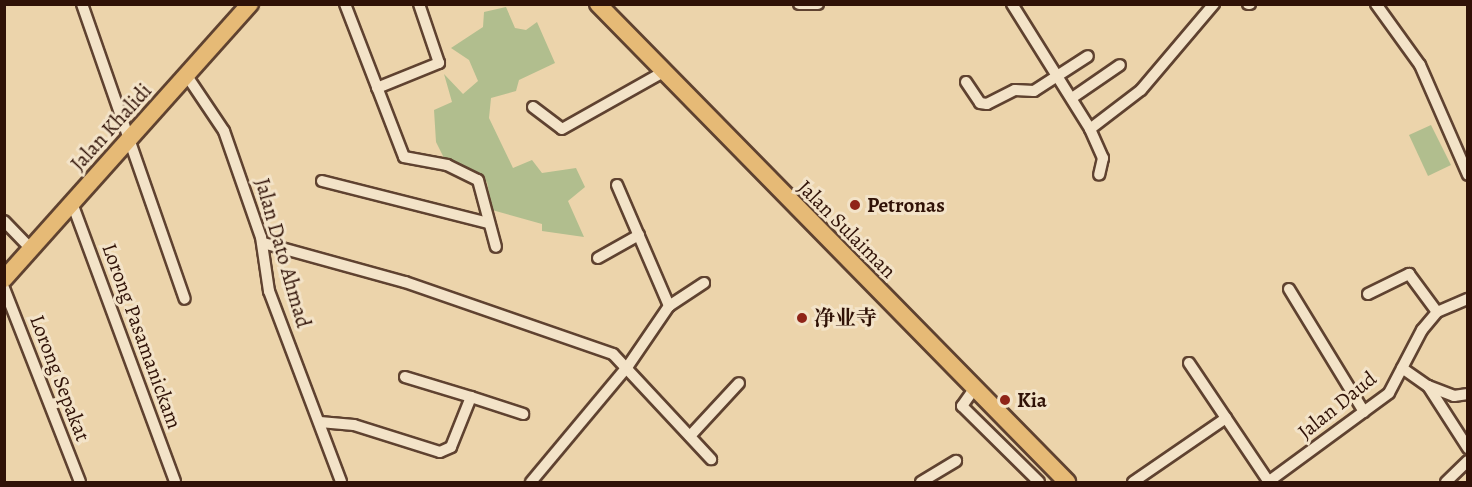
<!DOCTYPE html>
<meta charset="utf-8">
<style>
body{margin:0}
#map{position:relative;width:1472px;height:487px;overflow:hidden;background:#ecd4ab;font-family:Alegreya,"Noto Serif SC",serif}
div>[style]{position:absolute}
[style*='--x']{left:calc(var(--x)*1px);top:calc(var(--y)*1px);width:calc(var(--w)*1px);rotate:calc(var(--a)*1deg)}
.green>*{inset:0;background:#b1be8e}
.roads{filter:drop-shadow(2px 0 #5f4230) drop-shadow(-2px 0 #5f4230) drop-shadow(0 2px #5f4230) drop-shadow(0 -2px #5f4230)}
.street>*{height:10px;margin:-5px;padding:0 5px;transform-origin:5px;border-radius:5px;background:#f3e3c8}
.primary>*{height:16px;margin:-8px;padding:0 8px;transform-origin:8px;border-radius:8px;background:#e6ba76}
.dots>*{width:16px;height:16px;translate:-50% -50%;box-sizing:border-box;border:3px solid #f3e3c8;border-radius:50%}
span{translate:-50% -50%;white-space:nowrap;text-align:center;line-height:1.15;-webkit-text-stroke:6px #f3e3c8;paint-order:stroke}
.street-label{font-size:21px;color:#301207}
.poi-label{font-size:21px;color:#301207;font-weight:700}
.left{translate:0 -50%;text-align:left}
.frame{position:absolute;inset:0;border:6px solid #301207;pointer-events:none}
</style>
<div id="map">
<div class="green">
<div style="clip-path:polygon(506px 7px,515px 28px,526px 30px,537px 22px,555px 63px,519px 80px,516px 91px,491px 98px,489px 118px,513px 168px,532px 160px,542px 173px,576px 168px,585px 187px,568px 201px,584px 237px,542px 231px,542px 224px,492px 210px,487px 182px,445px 160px,436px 142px,434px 110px,452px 102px,444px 74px,463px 94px,478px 81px,469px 60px,451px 48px,483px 27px,484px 12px)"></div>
<div style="clip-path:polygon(1431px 125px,1451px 165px,1428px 176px,1409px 135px)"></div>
</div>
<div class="roads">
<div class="street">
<div style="--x:82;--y:4;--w:312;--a:70.8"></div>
<div style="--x:345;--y:4;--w:164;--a:68.9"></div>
<div style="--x:404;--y:157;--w:44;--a:10.5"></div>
<div style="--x:447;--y:165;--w:34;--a:26"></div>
<div style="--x:478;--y:180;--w:69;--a:75"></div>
<div style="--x:799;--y:4;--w:19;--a:0"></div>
<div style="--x:1012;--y:4;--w:147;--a:58"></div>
<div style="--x:1090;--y:129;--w:32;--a:66"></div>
<div style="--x:1103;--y:158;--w:17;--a:103"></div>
<div style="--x:1248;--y:4;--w:2;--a:0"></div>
<div style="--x:1376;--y:4;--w:75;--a:54.2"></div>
<div style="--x:1420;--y:65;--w:120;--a:66.4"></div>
<div style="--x:187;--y:76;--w:66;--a:56.1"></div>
<div style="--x:224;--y:131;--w:112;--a:70.8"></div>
<div style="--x:261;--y:237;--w:55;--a:81.6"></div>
<div style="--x:269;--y:291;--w:204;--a:69.3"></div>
<div style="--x:966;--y:82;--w:25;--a:56"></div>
<div style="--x:980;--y:103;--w:7;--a:8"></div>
<div style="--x:987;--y:104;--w:31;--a:-27"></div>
<div style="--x:1015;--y:90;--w:19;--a:3"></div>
<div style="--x:1034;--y:91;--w:64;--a:-32.9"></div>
<div style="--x:377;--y:88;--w:67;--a:-22"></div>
<div style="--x:439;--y:63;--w:62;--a:-108.7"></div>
<div style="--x:1072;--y:98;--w:58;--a:-34.5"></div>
<div style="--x:533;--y:107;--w:36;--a:37"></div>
<div style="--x:562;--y:129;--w:116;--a:-29.4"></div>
<div style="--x:1090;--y:129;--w:64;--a:-37.4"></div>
<div style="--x:1141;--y:90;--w:113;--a:-49.7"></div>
<div style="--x:322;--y:181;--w:171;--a:14.2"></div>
<div style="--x:617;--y:185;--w:132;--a:66.7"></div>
<div style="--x:72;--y:203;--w:297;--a:69.7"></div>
<div style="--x:4;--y:221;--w:40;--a:46"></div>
<div style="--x:263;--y:243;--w:147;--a:15.4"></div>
<div style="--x:405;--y:282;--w:220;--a:19.1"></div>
<div style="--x:613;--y:354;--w:144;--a:47"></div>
<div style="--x:598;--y:258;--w:47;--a:-29.3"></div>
<div style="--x:4;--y:288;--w:208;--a:68.6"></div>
<div style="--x:1289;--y:289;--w:144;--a:58.6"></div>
<div style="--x:1368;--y:294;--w:46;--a:-26"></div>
<div style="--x:1409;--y:274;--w:47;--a:53.6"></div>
<div style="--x:1189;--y:363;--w:143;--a:56.1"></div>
<div style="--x:1402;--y:368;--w:32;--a:35"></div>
<div style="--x:1428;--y:386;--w:28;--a:21"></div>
<div style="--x:1454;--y:396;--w:14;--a:-8"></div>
<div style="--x:405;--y:377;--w:69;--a:16.9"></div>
<div style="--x:1428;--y:386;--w:74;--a:57.2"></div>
<div style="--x:974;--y:389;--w:21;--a:125"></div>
<div style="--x:962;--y:406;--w:108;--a:44.6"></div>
<div style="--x:320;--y:422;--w:34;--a:5"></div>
<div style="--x:354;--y:425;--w:90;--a:17.4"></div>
<div style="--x:440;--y:452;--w:12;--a:-24"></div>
<div style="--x:451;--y:447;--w:54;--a:-68.2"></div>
<div style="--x:471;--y:397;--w:55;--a:18.1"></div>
<div style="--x:690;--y:436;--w:72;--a:-47.2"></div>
<div style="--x:531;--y:482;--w:151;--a:-50.1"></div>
<div style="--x:628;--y:366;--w:73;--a:-55.7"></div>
<div style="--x:669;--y:306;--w:42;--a:-33.3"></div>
<div style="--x:921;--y:482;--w:41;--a:-31"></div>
<div style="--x:1133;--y:482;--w:113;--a:-34.5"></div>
<div style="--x:1268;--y:482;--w:150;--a:-36.3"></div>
<div style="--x:1389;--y:393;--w:71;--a:-62.4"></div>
<div style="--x:1422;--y:330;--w:23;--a:-50"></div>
<div style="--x:1437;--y:312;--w:34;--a:-23"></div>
<div style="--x:1446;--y:482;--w:30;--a:-44"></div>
</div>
<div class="primary">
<div style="--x:598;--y:4;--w:670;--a:45.54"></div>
<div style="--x:4;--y:279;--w:369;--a:-48.2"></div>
</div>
</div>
<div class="dots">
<div style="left:855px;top:205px;background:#8f2418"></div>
<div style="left:802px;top:318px;background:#8f2418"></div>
<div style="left:1005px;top:400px;background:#8f2418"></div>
</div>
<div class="street-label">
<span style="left:111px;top:127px;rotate:-48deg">Jalan Khalidi</span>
<span style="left:847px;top:229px;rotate:45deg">Jalan Sulaiman</span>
<span style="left:283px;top:253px;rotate:74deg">Jalan Dato Ahmad</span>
<span style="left:142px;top:336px;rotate:70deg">Lorong Pasamanickam</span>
<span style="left:60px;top:378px;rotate:69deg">Lorong Sepakat</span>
<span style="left:1337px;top:405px;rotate:-39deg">Jalan Daud</span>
</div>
<div class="poi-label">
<span class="left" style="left:867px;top:205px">Petronas</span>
<span class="left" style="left:814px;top:318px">净业寺</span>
<span class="left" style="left:1017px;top:400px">Kia</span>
</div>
<div class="frame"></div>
</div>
